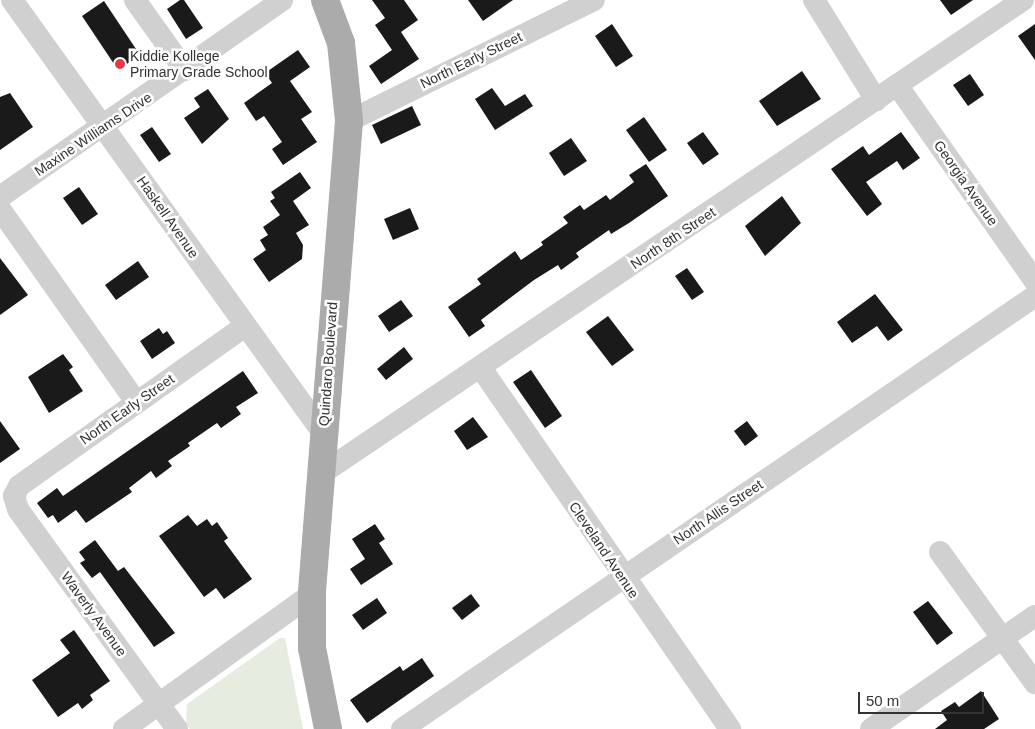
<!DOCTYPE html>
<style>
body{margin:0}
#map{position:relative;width:1035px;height:729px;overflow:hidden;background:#fff;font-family:Helvetica,sans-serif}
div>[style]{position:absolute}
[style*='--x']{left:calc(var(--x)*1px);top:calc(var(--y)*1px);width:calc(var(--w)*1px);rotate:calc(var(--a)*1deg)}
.green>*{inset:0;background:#e6ecdf}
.building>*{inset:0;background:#1a1a1a}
.minor>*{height:22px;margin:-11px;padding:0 11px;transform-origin:11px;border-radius:11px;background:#d0d0d0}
.major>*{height:28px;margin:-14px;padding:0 14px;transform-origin:14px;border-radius:14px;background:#ababab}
.dots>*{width:14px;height:14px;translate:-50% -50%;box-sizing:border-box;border:2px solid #fff;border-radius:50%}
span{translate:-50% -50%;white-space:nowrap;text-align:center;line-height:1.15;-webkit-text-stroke:5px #fff;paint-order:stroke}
.poi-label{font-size:14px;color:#333}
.left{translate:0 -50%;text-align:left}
.street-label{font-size:14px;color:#333}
.scale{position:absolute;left:858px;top:692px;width:126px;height:22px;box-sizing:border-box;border:2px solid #333;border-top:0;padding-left:6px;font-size:15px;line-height:18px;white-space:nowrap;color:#333;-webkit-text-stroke:4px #fff;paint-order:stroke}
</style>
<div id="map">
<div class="green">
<div style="clip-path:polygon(280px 638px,285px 638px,303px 729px,190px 729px,186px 724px,187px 704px)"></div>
</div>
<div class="building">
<div style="clip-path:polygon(180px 0,184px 0,203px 28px,186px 39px,167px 9px)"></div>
<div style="clip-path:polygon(372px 0,404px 0,418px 20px,401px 32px,419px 59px,381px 84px,369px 66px,392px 50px,375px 25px,385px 18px)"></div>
<div style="clip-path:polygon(468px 0,513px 0,483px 21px)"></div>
<div style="clip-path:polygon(940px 0,973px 0,951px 15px)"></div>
<div style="clip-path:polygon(104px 1px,140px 55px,118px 70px,82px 16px)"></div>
<div style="clip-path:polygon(612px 24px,633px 56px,616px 67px,595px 36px)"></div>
<div style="clip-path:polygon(1035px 24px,1035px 60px,1018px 36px)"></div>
<div style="clip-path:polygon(298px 50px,310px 67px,290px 81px,312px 112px,301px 119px,317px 142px,283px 165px,272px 149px,282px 142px,264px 116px,256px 121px,244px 103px,272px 83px,265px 73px)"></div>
<div style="clip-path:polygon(802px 71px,821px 99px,777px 126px,759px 101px)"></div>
<div style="clip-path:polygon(970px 74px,984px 95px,968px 106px,953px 85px)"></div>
<div style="clip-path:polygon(492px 88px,505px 106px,525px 94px,533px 106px,495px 130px,475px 99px)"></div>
<div style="clip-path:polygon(208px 89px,229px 119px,202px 144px,184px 118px,200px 107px,194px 98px)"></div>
<div style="clip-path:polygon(10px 93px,33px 127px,0 150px,0 97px)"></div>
<div style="clip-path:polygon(412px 106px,421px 125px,381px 144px,372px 125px)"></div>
<div style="clip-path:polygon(644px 117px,667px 150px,649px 162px,626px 130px)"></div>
<div style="clip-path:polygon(152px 127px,171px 154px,159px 162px,140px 135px)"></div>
<div style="clip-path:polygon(703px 132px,719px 154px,703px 165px,687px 143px)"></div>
<div style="clip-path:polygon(901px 132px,920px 158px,903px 170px,897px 161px,866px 182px,882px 204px,867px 216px,831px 169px,863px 146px,869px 155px)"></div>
<div style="clip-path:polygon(571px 138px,587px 161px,564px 176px,549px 153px)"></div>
<div style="clip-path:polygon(646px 164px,668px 196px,629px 223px,611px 234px,609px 230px,576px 253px,579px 257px,561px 270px,558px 265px,534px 280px,481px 320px,485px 326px,469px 337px,448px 307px,481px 284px,477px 279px,515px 251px,521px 260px,543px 245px,541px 242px,568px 223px,563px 217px,580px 205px,584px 210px,606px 195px,610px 200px,634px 182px,629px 175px)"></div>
<div style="clip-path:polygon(300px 172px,311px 188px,293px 201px,309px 225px,296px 233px,303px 245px,302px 259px,269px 282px,253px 259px,266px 250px,260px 240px,268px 235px,263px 227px,280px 215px,270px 201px,275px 198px,271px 192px)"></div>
<div style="clip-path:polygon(79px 187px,98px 214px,82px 225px,63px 198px)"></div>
<div style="clip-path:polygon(782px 196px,801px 223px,765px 256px,745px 226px)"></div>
<div style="clip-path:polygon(410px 208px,419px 229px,393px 240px,384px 219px)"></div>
<div style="clip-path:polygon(0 258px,28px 295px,0 315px)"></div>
<div style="clip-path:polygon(138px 261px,149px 277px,116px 300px,105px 285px)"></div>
<div style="clip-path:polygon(687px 268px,704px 292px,692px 300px,675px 276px)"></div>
<div style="clip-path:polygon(875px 294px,903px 330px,888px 341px,877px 326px,852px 343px,837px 322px)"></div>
<div style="clip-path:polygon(401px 300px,413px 316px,389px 332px,378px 316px)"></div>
<div style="clip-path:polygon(608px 316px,634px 350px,612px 366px,586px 332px)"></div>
<div style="clip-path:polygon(159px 328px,163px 334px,167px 331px,175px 343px,152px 359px,140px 341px)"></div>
<div style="clip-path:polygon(404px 347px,413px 359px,386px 380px,377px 369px)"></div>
<div style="clip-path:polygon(63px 354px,73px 367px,69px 370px,83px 391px,49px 413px,28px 377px)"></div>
<div style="clip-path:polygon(531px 370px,562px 416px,545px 428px,513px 382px)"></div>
<div style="clip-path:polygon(243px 371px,258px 393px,236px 407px,241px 414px,221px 428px,217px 423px,188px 443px,190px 446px,168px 461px,172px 466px,156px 478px,151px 471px,129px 488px,132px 492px,86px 523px,76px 510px,58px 523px,53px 515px,48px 518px,37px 503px,57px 488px,63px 496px)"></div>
<div style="clip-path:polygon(473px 417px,488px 437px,467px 450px,454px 431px)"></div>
<div style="clip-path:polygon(0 421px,20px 449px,0 463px)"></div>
<div style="clip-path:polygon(747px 421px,758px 436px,745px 446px,734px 431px)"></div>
<div style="clip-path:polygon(188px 515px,197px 526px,207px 519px,212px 526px,217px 522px,228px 538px,224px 541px,252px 579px,224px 599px,216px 588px,204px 597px,159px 536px)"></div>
<div style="clip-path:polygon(375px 524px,385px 539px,379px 543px,393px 564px,361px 585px,350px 569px,365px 559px,352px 539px)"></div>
<div style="clip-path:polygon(95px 540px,118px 571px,124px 567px,175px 633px,154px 647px,100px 572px,92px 578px,80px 563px,85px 560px,79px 552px)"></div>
<div style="clip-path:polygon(471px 594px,480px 606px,462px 620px,452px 608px)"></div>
<div style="clip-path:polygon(377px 598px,387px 613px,363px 630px,352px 615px)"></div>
<div style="clip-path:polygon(928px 601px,953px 633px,937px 645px,913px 612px)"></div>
<div style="clip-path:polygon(74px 630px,110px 681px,90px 695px,93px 700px,82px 709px,78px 703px,58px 717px,32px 680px,70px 653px,60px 640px)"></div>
<div style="clip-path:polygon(422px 658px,434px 676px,367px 723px,350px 700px,400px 666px,403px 671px)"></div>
<div style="clip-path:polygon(981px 691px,999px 719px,984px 729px,935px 729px,947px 720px,941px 711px,955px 702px,959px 707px)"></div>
</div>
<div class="minor">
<div style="--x:12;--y:0;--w:533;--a:54.31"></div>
<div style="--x:135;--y:0;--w:86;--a:54.5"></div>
<div style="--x:814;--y:0;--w:118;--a:58.2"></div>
<div style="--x:897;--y:85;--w:240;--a:54.9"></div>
<div style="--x:349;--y:121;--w:273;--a:-26.3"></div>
<div style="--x:0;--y:197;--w:344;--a:-34.9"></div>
<div style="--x:0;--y:209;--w:237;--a:54.8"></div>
<div style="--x:481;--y:368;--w:439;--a:55.4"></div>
<div style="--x:321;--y:474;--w:847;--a:-34.03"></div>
<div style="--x:940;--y:552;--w:162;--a:54.1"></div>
<div style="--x:124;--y:729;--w:231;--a:-35.7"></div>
<div style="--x:177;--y:729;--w:271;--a:-125.9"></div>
<div style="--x:18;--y:509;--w:14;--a:-107"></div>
<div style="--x:14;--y:496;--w:11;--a:-63"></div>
<div style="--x:19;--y:486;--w:277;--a:-35.3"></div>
<div style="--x:402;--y:729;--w:767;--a:-34.37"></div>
<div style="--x:871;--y:729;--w:199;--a:-34.6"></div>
</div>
<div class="major">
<div style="--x:325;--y:0;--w:46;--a:69.6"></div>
<div style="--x:341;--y:43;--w:78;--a:84.1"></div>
<div style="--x:349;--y:121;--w:474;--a:94.5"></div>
<div style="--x:312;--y:594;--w:54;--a:90"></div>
<div style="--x:312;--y:648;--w:83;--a:78.8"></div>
</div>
<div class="dots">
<div style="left:120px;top:64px;background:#e63946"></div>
</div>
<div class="poi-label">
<span class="left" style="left:130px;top:64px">Kiddie Kollege<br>Primary Grade School</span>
</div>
<div class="street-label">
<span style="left:471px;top:60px;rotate:-26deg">North Early Street</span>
<span style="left:93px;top:134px;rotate:-34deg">Maxine Williams Drive</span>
<span style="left:966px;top:183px;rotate:55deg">Georgia Avenue</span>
<span style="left:168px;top:217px;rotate:55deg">Haskell Avenue</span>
<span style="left:673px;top:238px;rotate:-34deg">North 8th Street</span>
<span style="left:328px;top:364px;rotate:-86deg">Quindaro Boulevard</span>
<span style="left:127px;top:409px;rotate:-35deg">North Early Street</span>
<span style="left:718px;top:512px;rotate:-34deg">North Allis Street</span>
<span style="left:604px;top:550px;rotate:56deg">Cleveland Avenue</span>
<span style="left:94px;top:614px;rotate:54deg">Waverly Avenue</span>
</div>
<div class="scale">50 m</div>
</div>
